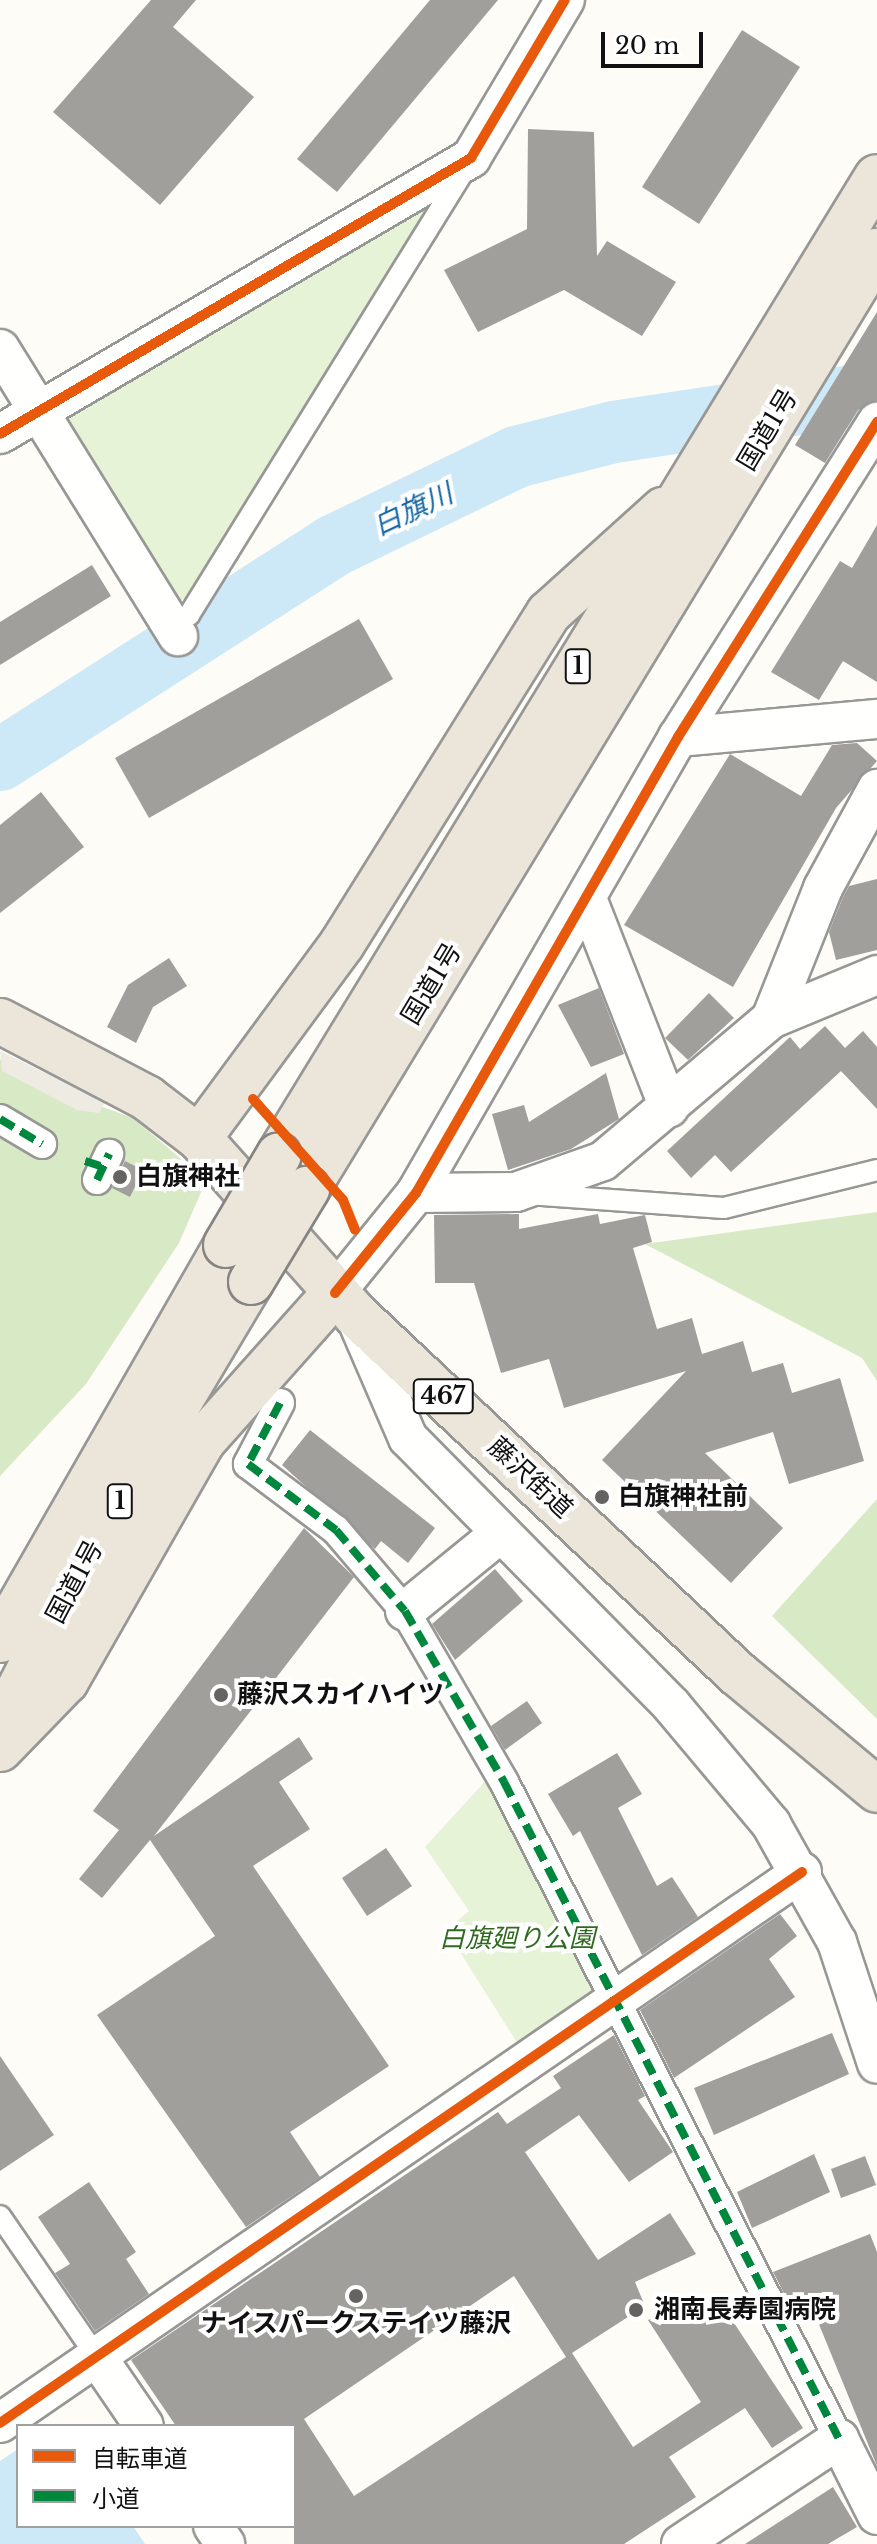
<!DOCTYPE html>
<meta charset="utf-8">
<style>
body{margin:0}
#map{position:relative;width:877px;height:2544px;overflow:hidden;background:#fdfcf7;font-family:"Libre Baskerville","Noto Sans JP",serif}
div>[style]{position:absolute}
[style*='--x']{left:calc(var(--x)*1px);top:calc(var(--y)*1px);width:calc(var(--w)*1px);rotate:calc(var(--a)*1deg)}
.green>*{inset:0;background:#e7f3d7}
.forest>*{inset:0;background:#d8eac5}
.plaza>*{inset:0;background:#edebe2}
.water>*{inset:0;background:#cde8f7}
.river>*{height:62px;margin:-31px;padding:0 31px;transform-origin:31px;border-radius:31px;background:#cde8f7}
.building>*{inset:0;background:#a19f9c}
.roads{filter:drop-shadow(2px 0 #979795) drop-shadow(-2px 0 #979795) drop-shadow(0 2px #979795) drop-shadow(0 -2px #979795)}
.service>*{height:20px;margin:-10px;padding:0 10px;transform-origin:10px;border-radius:10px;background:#fffffe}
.pedestrian>*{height:28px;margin:-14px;padding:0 14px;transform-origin:14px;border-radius:14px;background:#fffffe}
.minor>*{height:38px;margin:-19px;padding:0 19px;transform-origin:19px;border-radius:19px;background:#fffffe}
.trunk>*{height:44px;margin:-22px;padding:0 22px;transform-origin:22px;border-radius:22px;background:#ece5da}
.bridges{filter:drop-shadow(2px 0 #858482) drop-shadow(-2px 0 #858482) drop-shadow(0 2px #858482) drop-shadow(0 -2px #858482)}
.trunk-bridge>*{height:44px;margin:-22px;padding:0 22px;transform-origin:22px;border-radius:22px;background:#ece5da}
.quiet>*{height:8px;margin-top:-4px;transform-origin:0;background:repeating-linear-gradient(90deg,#00873e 0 16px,transparent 0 24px)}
.cycleway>*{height:10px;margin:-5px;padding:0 5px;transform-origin:5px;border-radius:5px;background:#e8590c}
.dots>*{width:22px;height:22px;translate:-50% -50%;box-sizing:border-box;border:4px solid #fff;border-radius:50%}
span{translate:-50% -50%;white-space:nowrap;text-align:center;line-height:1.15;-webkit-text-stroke:8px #fff;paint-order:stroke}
.shield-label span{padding:2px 6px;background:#fff;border:2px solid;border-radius:6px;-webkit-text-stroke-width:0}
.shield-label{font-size:24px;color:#111;font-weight:700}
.street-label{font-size:26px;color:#111}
.poi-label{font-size:26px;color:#111;font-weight:700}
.left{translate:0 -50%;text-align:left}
.park-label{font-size:26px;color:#2f6b1f;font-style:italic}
.water-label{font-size:28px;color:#1768a6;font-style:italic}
.legend{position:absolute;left:16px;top:2424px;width:280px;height:104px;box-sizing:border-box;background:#fff;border:2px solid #a0a0a0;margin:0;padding:10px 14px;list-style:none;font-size:24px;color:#111}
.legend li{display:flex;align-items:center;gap:16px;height:40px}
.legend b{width:40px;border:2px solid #a0a0a0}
.scale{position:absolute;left:601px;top:32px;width:102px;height:36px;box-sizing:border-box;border:4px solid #111;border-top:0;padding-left:10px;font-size:24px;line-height:28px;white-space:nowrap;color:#111;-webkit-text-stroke:6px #fff;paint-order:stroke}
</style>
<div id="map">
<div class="green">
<div style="clip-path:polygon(432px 203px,190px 595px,178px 602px,66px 416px)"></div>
<div style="clip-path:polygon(489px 1777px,610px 1992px,523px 2052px,446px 1930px,469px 1911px,425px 1847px)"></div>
</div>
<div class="forest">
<div style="clip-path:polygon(0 1059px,45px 1086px,133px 1118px,180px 1158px,202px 1190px,179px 1243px,86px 1384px,0 1476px)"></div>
<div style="clip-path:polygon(877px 1212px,877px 1381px,862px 1358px,645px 1244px)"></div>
<div style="clip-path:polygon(877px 1499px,877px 1719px,772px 1616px)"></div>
</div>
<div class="plaza">
<div style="clip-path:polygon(0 1051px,105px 1102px,99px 1113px,77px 1110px,2px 1071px)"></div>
</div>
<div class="water">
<div style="clip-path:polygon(18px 2449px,18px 2526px,133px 2526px,145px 2544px,0 2544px,0 2461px)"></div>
</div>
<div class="river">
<div style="--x:0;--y:760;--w:396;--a:-32.7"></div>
<div style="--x:333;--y:546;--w:203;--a:-25.9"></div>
<div style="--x:516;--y:457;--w:101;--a:-14.3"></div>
<div style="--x:614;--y:432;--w:266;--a:-8.6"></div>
</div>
<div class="building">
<div style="clip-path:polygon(151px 0,196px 0,173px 27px,254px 97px,160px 205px,53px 112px)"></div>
<div style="clip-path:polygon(430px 0,498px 0,337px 192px,297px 159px)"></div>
<div style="clip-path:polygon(742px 30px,800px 67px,699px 224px,642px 187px)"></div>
<div style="clip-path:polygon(528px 129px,594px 132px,597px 256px,607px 241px,676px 282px,642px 336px,564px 290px,478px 332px,444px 270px,527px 229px)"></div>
<div style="clip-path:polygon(877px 312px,877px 400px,858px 410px,825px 463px,795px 445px)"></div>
<div style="clip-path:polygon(877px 525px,877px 682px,843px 661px,819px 700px,771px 672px,840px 561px,852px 568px)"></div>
<div style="clip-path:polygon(92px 565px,111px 596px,0 665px,0 622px)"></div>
<div style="clip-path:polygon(359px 619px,393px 679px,149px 818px,115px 758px)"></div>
<div style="clip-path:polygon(857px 743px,877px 761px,836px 808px,733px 987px,624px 925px,730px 754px,801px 796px,832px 745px)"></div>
<div style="clip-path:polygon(41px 792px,84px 847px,0 913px,0 825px)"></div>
<div style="clip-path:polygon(877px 879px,877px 950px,836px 960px,829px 932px,843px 897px,849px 886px)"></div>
<div style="clip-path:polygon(169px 958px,187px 986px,153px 1007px,136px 1043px,107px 1027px,128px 985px)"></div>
<div style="clip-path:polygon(599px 988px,624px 1054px,591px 1067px,558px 1005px)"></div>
<div style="clip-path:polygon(709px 993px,734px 1018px,688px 1060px,665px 1038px)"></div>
<div style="clip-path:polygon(825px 1026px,845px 1048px,863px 1031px,877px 1047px,877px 1109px,841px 1071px,731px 1172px,715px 1155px,691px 1178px,667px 1151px,790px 1037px,800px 1049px)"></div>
<div style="clip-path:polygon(606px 1073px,619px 1119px,571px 1149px,508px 1170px,492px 1114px,524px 1105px,529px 1122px)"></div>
<div style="clip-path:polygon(125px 1161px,143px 1170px,130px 1197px,112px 1188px)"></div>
<div style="clip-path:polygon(519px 1214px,519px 1229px,598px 1214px,600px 1224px,645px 1215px,652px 1242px,633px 1248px,657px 1329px,692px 1318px,702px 1354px,743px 1341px,752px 1372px,783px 1363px,792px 1393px,840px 1378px,864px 1461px,789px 1484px,773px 1432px,705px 1453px,783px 1528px,731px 1583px,602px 1460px,686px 1371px,564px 1408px,549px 1359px,501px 1373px,474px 1283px,435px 1283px,434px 1215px)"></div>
<div style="clip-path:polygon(310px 1430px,435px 1528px,408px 1563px,381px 1541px,375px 1549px,282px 1465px)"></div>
<div style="clip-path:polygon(304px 1528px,354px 1577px,154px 1836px,299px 1737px,313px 1759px,279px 1782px,310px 1829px,253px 1866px,389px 2066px,290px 2132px,320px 2177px,246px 2227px,97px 2015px,215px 1936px,150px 1840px,102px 1898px,79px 1879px,119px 1830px,93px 1811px)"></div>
<div style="clip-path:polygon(495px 1569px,523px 1601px,455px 1660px,432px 1624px)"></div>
<div style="clip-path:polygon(527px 1701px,542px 1723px,505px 1750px,491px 1726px)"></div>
<div style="clip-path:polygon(617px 1753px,642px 1794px,618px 1808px,657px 1886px,672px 1877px,698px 1917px,642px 1955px,580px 1831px,573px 1836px,548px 1794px)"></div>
<div style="clip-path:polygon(386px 1848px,412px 1886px,367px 1916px,342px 1878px)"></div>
<div style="clip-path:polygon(780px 1914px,797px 1936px,769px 1959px,795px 1997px,674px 2078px,640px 2010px)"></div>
<div style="clip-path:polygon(832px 2033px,849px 2074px,714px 2135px,694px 2088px)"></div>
<div style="clip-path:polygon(evenodd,614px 2035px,645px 2096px,638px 2100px,673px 2152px,629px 2182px,579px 2115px,525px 2152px,598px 2260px,670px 2213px,696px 2254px,635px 2282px,645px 2306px,572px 2353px,633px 2447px,701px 2402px,648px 2320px,715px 2294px,803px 2428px,772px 2448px,745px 2408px,669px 2457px,696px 2497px,624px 2544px,294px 2544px,294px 2426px,176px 2426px,131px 2360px,498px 2112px,507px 2124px,561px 2088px,553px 2076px,614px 2035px,514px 2276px,566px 2357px,354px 2496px,304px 2419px,514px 2276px)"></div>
<div style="clip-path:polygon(0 2056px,54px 2135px,0 2171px)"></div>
<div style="clip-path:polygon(814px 2154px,830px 2192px,752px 2228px,737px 2192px)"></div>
<div style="clip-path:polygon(865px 2156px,876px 2185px,841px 2198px,831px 2169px)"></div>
<div style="clip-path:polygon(89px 2182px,136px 2252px,126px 2259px,149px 2294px,95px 2331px,55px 2273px,70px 2264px,38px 2217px)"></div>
<div style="clip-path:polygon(870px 2234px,877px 2252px,877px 2466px,809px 2300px,791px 2307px,773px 2272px)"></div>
<div style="clip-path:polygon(833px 2487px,857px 2527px,828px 2544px,745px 2544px)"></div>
</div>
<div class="roads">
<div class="service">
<div style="--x:171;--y:625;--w:21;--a:-29"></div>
<div style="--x:189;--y:615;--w:521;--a:-58.26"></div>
<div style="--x:528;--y:1194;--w:196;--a:4.1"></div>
<div style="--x:724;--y:1208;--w:158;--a:-13.9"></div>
<div style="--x:0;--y:2216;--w:171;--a:55.5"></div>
</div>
<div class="pedestrian">
<div style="--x:0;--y:1119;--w:49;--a:30.8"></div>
<div style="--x:97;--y:1180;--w:29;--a:-65"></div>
<div style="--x:280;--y:1403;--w:69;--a:117.7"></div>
<div style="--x:248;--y:1464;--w:110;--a:36.9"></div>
<div style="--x:336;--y:1530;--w:106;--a:49.6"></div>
<div style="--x:405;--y:1611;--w:198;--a:59.9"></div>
<div style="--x:504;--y:1782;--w:737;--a:62.98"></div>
</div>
<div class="minor">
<div style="--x:0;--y:349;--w:338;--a:58.2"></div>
<div style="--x:0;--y:434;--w:546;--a:-30.37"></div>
<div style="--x:471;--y:158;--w:184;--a:-59.3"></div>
<div style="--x:678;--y:737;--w:200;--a:-5.2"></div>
<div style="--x:588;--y:901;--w:222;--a:68.6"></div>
<div style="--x:771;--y:1019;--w:141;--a:-68.3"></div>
<div style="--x:823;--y:888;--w:113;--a:-61.4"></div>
<div style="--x:416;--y:1193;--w:100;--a:-0.6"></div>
<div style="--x:516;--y:1192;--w:92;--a:-19.6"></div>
<div style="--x:603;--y:1161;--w:220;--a:-40.2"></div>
<div style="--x:771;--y:1019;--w:115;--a:-22.5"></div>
<div style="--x:335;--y:1293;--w:129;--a:-51"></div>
<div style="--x:416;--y:1193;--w:526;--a:-60.12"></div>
<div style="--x:678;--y:737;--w:373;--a:-57.7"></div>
<div style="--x:356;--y:1318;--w:131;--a:66.6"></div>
<div style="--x:408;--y:1438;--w:376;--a:45.4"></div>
<div style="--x:672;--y:1706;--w:154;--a:50"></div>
<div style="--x:771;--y:1824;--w:135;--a:60.8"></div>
<div style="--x:837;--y:1942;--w:128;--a:71.8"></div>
<div style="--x:405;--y:1611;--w:119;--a:-39.2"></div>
<div style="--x:97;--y:2357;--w:83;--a:55.7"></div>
<div style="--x:0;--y:2423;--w:973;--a:-34.49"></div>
<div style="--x:213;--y:2526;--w:22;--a:56"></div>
<div style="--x:681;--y:2544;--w:190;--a:-33.6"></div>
<div style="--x:839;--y:2439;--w:85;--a:63.4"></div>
</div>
<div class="trunk">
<div style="--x:0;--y:1021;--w:166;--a:27.6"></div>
<div style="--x:147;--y:1098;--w:66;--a:37.6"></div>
<div style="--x:199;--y:1138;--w:235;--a:48.4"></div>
<div style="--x:355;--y:1314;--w:526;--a:43.23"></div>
<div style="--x:738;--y:1674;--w:181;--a:39.8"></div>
<div style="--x:199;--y:1138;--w:241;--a:-53.6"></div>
<div style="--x:342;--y:944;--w:390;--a:-58"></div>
<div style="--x:549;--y:613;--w:154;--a:-42.1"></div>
<div style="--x:279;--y:1155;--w:1146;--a:-58.56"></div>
<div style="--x:307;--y:1189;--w:1098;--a:-58.71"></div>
<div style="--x:0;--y:1640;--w:455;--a:-60.2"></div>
<div style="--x:0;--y:1726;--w:196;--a:-62.7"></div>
<div style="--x:90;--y:1552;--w:314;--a:-59.2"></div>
<div style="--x:0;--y:1749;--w:95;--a:-45.9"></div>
<div style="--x:66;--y:1681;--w:276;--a:-60.3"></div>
<div style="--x:203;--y:1441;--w:198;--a:-48.3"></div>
</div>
</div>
<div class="bridges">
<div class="trunk-bridge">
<div style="--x:226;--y:1245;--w:104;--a:-59.5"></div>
<div style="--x:251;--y:1282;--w:109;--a:-58.9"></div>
</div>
</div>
<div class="quiet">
<div style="--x:0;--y:1119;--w:49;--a:30.8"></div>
<div style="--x:85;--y:1161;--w:19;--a:18"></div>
<div style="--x:97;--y:1180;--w:29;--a:-65"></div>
<div style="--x:280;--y:1403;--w:69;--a:117.7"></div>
<div style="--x:248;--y:1464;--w:110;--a:36.9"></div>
<div style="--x:336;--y:1530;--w:106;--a:49.6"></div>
<div style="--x:405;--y:1611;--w:198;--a:59.9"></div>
<div style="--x:504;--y:1782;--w:737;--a:62.98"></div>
</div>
<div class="cycleway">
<div style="--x:0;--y:434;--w:546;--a:-30.37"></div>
<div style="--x:471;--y:158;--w:184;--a:-59.3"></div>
<div style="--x:253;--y:1099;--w:135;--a:48.3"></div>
<div style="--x:343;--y:1200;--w:32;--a:68"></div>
<div style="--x:335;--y:1293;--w:129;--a:-51"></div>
<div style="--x:416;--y:1193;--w:526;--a:-60.12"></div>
<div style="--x:678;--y:737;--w:373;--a:-57.7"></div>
<div style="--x:0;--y:2423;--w:973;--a:-34.49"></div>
</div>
<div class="dots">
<div style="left:120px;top:1177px;background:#646362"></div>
<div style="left:602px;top:1497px;background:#646362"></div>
<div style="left:221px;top:1695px;background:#646362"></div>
<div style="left:356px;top:2296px;background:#646362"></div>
<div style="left:636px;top:2310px;background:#646362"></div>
</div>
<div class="shield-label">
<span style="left:578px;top:666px">1</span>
<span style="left:443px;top:1396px">467</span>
<span style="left:120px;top:1501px">1</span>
</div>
<div class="street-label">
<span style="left:768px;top:430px;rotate:-59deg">国道1号</span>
<span style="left:432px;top:984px;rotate:-59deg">国道1号</span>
<span style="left:530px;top:1478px;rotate:43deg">藤沢街道</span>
<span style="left:75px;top:1582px;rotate:-62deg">国道1号</span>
</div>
<div class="poi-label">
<span class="left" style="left:136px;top:1177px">白旗神社</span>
<span class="left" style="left:618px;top:1497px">白旗神社前</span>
<span class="left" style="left:237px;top:1695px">藤沢スカイハイツ</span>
<span class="left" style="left:654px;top:2310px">湘南長寿園病院</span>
<span style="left:356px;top:2324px">ナイスパークステイツ藤沢</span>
</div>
<div class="park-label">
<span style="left:517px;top:1939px">白旗廻り公園</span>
</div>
<div class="water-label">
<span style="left:413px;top:510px;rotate:-25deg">白旗川</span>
</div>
<ul class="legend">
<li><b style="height:10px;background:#e8590c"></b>自転車道</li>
<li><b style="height:10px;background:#00873e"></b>小道</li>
</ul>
<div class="scale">20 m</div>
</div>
